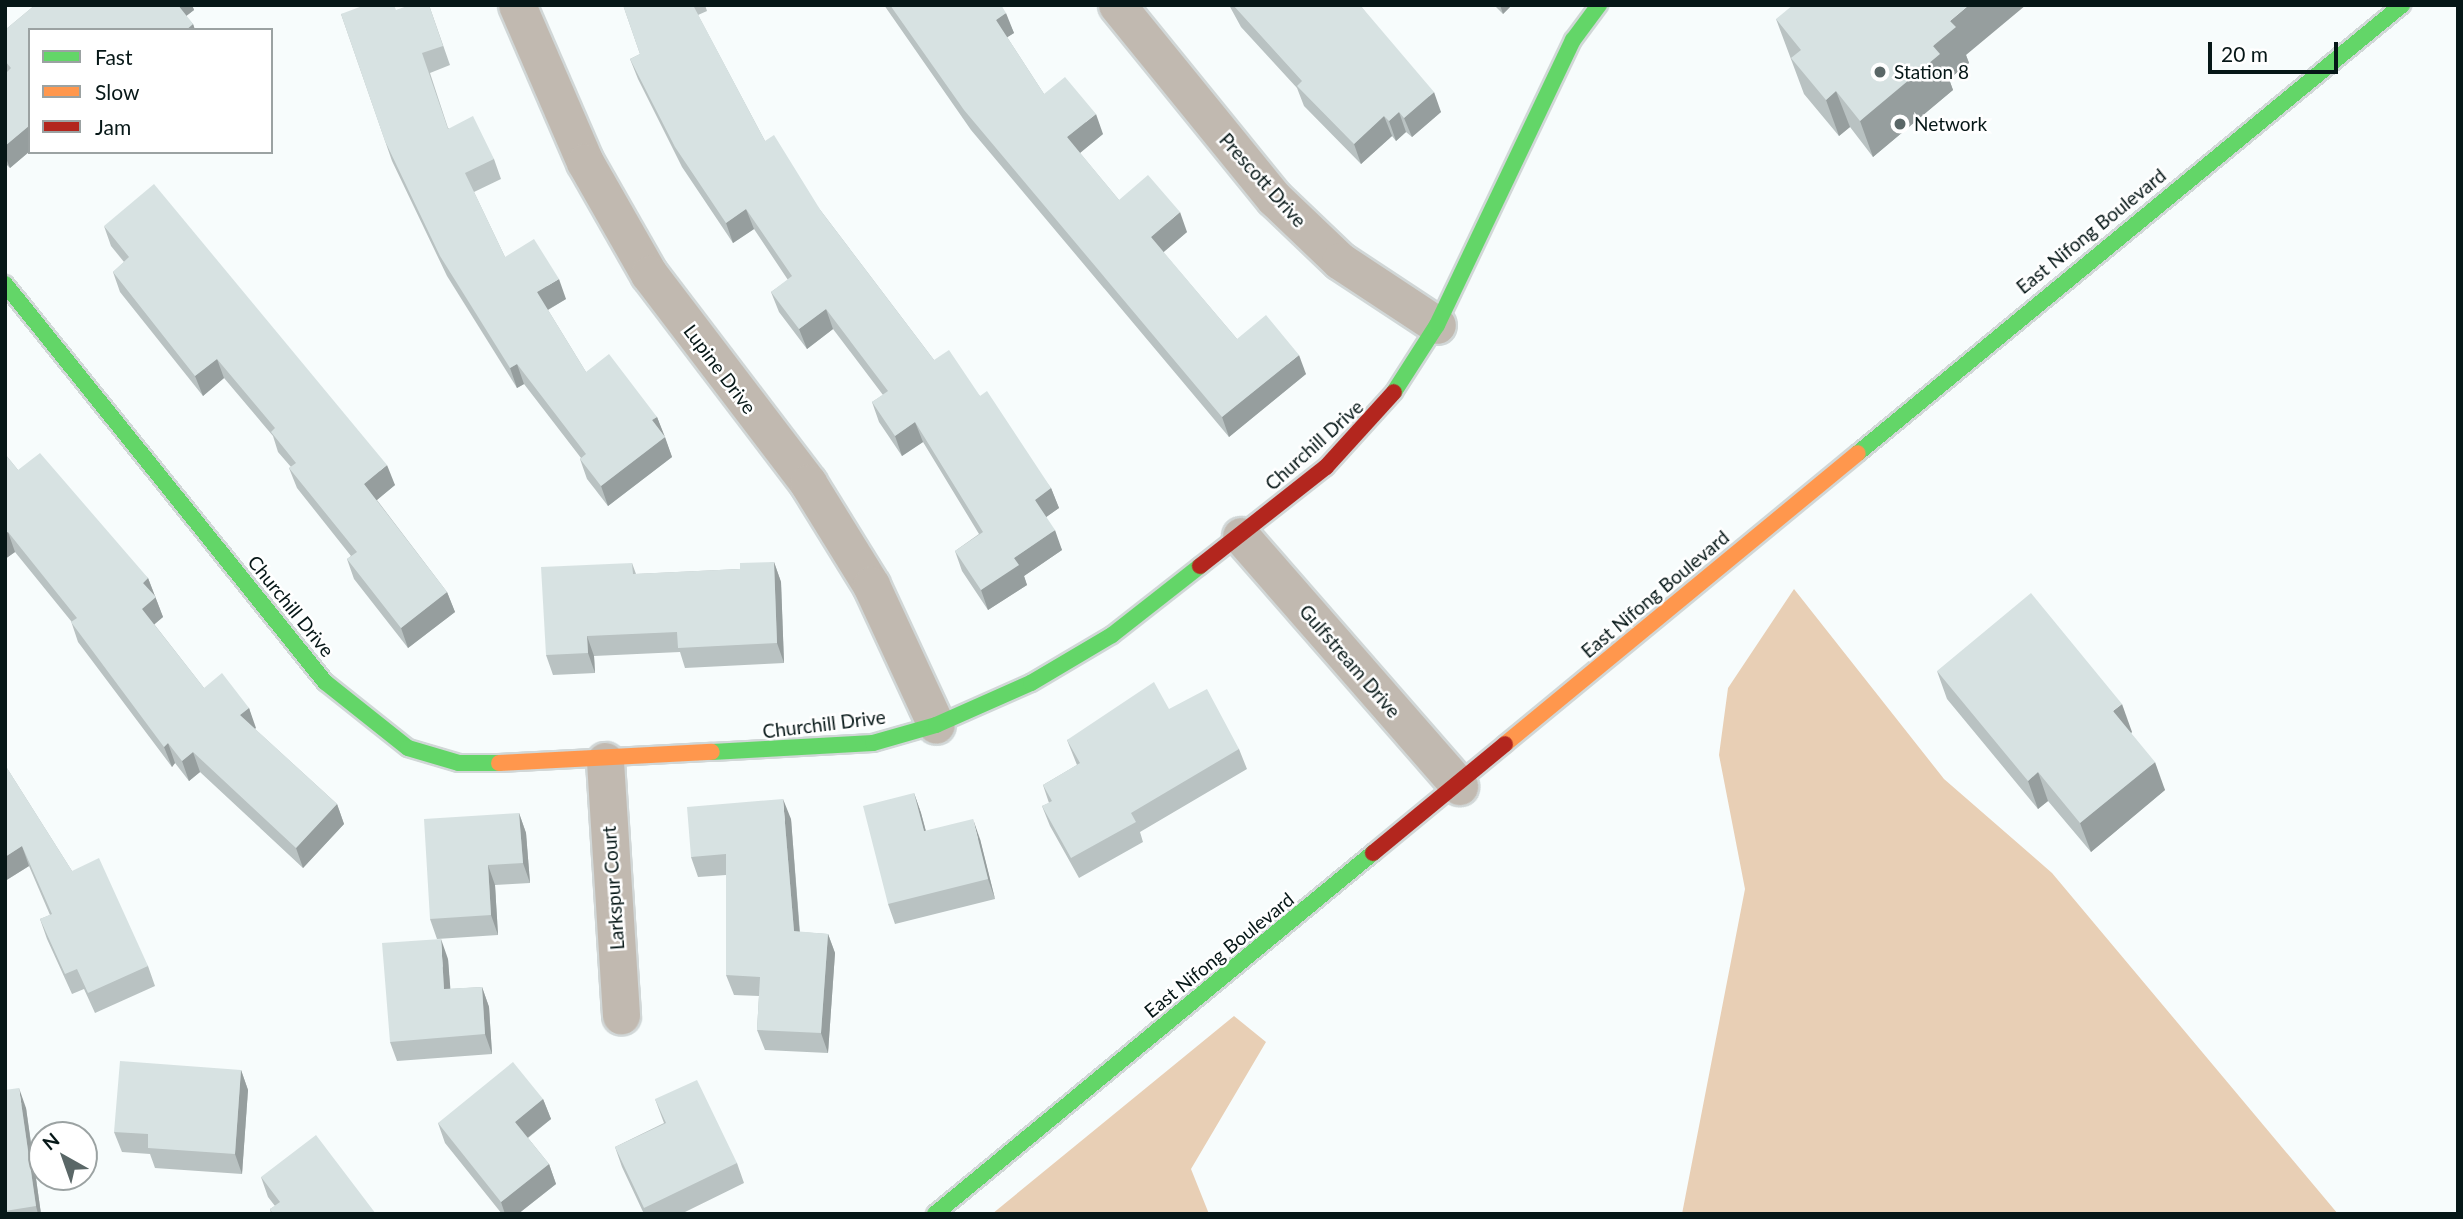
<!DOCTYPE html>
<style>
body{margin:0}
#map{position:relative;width:2463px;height:1219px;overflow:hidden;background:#f7fcfc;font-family:Lato,sans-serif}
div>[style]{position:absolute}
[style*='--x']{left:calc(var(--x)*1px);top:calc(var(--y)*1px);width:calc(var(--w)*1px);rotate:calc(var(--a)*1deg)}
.forest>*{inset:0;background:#e8cfb5}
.roads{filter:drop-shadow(2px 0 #d1d7d7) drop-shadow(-2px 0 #d1d7d7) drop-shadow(0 2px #d1d7d7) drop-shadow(0 -2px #d1d7d7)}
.street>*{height:37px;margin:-18.5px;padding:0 18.5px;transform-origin:18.5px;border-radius:18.5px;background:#c1b9b0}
.fast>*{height:16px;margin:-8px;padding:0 8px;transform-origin:8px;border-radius:8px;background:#63d668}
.slow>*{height:16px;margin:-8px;padding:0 8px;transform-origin:8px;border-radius:8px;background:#ff974d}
.jam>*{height:16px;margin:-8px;padding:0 8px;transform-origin:8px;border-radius:8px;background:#b3261e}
.wall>*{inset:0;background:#b9c2c2}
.shaded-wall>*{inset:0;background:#969e9e}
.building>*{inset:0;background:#d7e2e2}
.dots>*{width:19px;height:19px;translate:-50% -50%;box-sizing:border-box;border:4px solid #fff;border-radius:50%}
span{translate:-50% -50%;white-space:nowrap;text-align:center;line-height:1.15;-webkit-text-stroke:5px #fff;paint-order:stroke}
.poi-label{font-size:19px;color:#061717}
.left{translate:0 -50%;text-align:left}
.street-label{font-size:19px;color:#061717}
.frame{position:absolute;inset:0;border:7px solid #061717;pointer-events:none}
.legend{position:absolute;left:28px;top:28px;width:245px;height:126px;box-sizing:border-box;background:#fff;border:2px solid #9ba2a2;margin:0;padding:9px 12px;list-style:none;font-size:21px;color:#061717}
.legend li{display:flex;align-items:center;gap:14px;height:35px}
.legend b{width:35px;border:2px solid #9ba2a2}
.north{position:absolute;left:28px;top:1121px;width:70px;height:70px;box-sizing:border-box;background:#fff;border:2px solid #9ba2a2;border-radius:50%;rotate:320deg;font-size:19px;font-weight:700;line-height:28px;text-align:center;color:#061717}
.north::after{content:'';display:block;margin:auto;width:24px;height:32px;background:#5a6767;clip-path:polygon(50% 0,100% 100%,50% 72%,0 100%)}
.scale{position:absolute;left:2208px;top:42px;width:130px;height:32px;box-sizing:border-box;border:4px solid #061717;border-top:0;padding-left:9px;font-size:21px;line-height:24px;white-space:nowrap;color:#061717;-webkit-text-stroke:5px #fff;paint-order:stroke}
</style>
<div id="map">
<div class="forest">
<div style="clip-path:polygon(1794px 589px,1944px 779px,2052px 873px,2338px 1214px,1682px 1214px,1745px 889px,1719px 755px,1728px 688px)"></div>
<div style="clip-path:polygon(1234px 1016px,1266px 1042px,1191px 1169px,1209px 1214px,992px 1214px)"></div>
</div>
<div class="roads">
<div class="street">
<div style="--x:517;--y:5;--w:171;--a:66.6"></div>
<div style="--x:585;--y:162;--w:129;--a:60.3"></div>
<div style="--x:649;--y:274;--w:263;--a:52.7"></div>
<div style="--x:808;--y:483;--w:120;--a:58.3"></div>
<div style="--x:871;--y:585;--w:154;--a:65.1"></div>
<div style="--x:1117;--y:5;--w:249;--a:50.9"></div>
<div style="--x:1274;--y:198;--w:91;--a:43.7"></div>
<div style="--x:1340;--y:261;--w:116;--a:33.4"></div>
<div style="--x:1241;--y:536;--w:332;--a:48.9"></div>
<div style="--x:605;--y:761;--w:255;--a:86.4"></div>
</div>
<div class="fast">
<div style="--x:5;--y:284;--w:511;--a:51.2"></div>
<div style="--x:325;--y:682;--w:106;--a:38.5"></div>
<div style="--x:408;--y:748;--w:53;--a:16.4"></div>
<div style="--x:459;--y:763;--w:40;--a:0"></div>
<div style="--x:1394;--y:392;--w:80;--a:-57.3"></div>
<div style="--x:1437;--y:325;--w:316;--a:-64.5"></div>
<div style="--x:1573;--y:40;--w:44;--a:-53.4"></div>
<div style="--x:1858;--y:453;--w:705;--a:-39.47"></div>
<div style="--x:712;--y:752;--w:161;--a:-3.2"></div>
<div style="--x:873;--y:743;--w:66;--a:-15.9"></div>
<div style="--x:936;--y:725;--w:104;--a:-23.9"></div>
<div style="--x:1031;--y:683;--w:94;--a:-30.7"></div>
<div style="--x:1112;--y:635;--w:112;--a:-38.1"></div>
<div style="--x:935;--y:1214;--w:568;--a:-39.5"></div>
</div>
<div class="slow">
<div style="--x:1505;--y:744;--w:457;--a:-39.5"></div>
<div style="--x:499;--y:763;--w:213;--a:-3"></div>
</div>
<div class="jam">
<div style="--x:1200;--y:566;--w:160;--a:-38.2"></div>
<div style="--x:1326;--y:467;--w:101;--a:-47.8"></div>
<div style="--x:1373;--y:853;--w:171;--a:-39.5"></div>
</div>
</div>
<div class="wall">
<div style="clip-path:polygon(35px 5px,192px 5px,194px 10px,186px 16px,193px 24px,195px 30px,30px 30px,30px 151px,10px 168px,5px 163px,5px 30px)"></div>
<div style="clip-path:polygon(429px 5px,450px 65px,430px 73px,448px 128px,494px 159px,501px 179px,474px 192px,505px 257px,566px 299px,548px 310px,586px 372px,657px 417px,672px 457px,608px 506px,587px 479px,580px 459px,581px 458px,524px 384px,517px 388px,447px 276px,392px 161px,341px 14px,397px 10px)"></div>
<div style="clip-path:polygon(623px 5px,705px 5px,707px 11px,698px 15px,765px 141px,821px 211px,934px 360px,980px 396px,1051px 488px,1059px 508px,1046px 517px,1062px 550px,1024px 576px,1027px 585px,988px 610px,962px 571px,955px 551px,979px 534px,923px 442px,902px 456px,879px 422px,872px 402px,883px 395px,833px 329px,807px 349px,779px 312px,771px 292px,788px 280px,754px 229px,733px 243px,682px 167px,638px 79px,630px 59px,640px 54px)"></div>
<div style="clip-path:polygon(884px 5px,1001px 5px,1014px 33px,1007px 37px,1044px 94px,1103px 134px,1080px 153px,1119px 200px,1187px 232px,1163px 252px,1237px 339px,1306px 374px,1229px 437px,971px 130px)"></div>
<div style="clip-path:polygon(1229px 5px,1360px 5px,1441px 112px,1412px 137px,1406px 132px,1396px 141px,1392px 136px,1361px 164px,1304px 106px,1297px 88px,1241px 27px)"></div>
<div style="clip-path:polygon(1494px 5px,1512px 5px,1503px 14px)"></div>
<div style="clip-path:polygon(1776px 19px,1966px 55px,1969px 63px,1949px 79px,1953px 90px,1873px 157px,1850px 127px,1839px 136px,1804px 94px)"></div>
<div style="clip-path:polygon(104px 226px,395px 485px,377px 500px,447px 592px,455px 612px,408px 648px,354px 579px,347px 559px,351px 556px,297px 488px,289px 468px,291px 467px,278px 452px,273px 436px,224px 378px,203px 396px,120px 292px,113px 272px,124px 262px,111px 246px)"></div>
<div style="clip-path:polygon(5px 454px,18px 470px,148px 578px,163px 617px,154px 624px,204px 688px,249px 708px,255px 729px,337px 804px,344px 824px,303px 868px,200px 772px,189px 781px,175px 763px,172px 767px,78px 642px,71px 621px,15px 552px,5px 559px)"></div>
<div style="clip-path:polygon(774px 562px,781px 582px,784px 663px,685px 668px,680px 652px,594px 656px,595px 673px,553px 675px,546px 655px,632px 563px,636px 574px,740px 569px)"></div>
<div style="clip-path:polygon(1937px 671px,2132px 732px,2131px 733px,2165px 790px,2091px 852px,2048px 801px,2038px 809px,1947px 699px)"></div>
<div style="clip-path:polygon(1169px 709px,1239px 749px,1247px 769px,1140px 832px,1143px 842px,1079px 878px,1050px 826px,1042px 806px,1049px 803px,1043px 785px,1077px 765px,1067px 740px)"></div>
<div style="clip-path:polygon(5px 765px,72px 871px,148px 966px,155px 986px,95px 1013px,84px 989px,72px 994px,47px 939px,40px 919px,50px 915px,29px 866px,5px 881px)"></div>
<div style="clip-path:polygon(914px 793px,921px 813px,926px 831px,980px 839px,995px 899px,895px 924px,888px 904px)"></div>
<div style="clip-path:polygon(519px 813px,526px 833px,530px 883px,495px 885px,498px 935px,437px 939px,430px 919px)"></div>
<div style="clip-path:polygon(791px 819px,800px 932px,828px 934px,835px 953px,828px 1053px,765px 1050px,757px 1030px,759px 996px,734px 995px,726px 975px,726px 875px,698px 877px,691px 857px)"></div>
<div style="clip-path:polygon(448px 959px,450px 989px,482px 987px,489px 1007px,492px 1054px,397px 1061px,390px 1042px)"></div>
<div style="clip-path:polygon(241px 1070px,248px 1090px,242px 1174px,155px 1168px,150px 1154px,122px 1152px,114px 1132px)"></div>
<div style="clip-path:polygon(5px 1090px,26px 1108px,41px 1214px,5px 1214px)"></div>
<div style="clip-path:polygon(543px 1099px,551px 1119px,528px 1138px,549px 1164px,556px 1184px,518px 1214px,502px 1214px,445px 1143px,438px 1123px)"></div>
<div style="clip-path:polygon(655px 1099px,737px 1163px,744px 1183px,681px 1214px,644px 1214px,622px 1167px,615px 1147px,664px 1123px)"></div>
<div style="clip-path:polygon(261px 1177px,376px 1214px,271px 1214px,270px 1209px,275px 1206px,268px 1197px)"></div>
</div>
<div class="shaded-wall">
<div style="clip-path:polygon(175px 5px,192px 5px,194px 10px,181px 20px)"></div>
<div style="clip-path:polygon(1500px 5px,1512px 5px,1503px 14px)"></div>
<div style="clip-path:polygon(1969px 5px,2026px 5px,1966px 55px,1969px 63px,1949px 79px,1953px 90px,1873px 157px,1860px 121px,1933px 46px,1950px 21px)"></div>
<div style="clip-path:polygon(1006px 13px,1014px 33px,1003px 40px,996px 20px)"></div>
<div style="clip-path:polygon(193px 24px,195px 30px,186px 30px)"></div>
<div style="clip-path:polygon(1836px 91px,1850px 127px,1839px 136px,1826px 100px)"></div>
<div style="clip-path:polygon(1434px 92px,1441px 112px,1412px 137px,1404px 118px)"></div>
<div style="clip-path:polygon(1399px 112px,1406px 132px,1396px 141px,1389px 121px)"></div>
<div style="clip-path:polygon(1096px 114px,1103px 134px,1075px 157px,1067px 137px)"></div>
<div style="clip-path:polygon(1384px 116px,1392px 136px,1361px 164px,1354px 144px)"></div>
<div style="clip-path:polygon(30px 125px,30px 151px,10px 168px,5px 156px,5px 146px)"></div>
<div style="clip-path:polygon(746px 209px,754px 229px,733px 243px,726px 223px)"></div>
<div style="clip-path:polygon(1180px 212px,1187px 232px,1158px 257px,1151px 237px)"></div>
<div style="clip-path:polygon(559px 279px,566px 299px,544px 312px,537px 292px)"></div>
<div style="clip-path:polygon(826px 309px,833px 329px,807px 349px,799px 329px)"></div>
<div style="clip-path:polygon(1299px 355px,1306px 374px,1229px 437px,1222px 417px)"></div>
<div style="clip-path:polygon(217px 359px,224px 378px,203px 396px,195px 376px)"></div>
<div style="clip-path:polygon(517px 364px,524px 384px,517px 388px,510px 368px)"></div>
<div style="clip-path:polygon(657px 417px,665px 437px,652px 420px)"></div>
<div style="clip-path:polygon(915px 422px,923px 442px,902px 456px,895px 436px)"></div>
<div style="clip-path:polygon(665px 437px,672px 457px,608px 506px,601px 486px)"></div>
<div style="clip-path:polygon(387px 465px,395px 485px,372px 504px,364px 484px)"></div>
<div style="clip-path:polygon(1051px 488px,1059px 508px,1042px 520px,1035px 500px)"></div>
<div style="clip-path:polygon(1055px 530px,1062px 550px,1024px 576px,1027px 585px,988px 610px,981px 590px,1014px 558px)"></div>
<div style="clip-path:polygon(8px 532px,15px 552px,5px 559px,5px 533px)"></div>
<div style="clip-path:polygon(774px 562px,781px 582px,784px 663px,777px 643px)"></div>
<div style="clip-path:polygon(148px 578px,163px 617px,149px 629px,142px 609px,143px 583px)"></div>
<div style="clip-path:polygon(447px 592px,455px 612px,408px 648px,401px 628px)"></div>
<div style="clip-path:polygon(587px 636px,594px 656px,595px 673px,588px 653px)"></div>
<div style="clip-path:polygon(2122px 704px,2132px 732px,2123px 740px,2113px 711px)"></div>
<div style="clip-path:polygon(249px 708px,256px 728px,248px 735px,240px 715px)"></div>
<div style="clip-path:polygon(168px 743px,175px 763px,172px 767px,164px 747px)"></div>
<div style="clip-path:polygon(193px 752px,200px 772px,189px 781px,182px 761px)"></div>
<div style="clip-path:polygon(2155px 762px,2165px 790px,2091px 852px,2080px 823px)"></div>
<div style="clip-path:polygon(2038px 772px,2048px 801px,2038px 809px,2028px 781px)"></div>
<div style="clip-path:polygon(914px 793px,921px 813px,931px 851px,924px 831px)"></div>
<div style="clip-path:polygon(783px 799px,791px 819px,801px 951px,794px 931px)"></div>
<div style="clip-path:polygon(337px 804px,344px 824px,303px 868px,296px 848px)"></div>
<div style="clip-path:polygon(519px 813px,526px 833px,530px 883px,523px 863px)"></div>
<div style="clip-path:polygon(973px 819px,980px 839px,995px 899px,988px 879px)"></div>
<div style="clip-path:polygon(22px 846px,29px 866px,5px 881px,5px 857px)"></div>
<div style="clip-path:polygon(488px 865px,495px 885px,498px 935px,491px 915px)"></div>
<div style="clip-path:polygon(828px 934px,835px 953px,828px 1053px,821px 1033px)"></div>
<div style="clip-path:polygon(441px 939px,448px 959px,452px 1009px,444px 989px)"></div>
<div style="clip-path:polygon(482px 987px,489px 1007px,492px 1054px,485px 1034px)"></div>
<div style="clip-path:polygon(241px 1070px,248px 1090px,242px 1174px,235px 1154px)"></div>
<div style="clip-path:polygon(19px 1088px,26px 1108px,41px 1214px,38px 1214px,36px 1206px)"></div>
<div style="clip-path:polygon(543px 1099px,551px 1119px,522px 1142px,515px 1122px)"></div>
<div style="clip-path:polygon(549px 1164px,556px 1184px,518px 1214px,505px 1214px,501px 1202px)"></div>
</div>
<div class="building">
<div style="clip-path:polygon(35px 5px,178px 5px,193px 24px,186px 30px,30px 30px,30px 125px,5px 146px,5px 74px,11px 68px,5px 61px,5px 30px)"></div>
<div style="clip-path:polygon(365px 5px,394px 5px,396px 10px,410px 5px,429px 5px,443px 46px,422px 53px,448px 129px,473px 116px,494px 159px,465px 173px,505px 257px,534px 239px,559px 279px,537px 292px,586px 372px,609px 354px,657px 417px,652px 420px,665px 437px,601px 486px,580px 459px,586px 454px,517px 364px,510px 368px,440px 256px,385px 141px,341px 14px)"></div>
<div style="clip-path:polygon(623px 5px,693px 5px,765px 141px,774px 135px,821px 211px,934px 360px,949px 350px,980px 396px,987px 391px,1051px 488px,1035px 500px,1055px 530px,1014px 558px,1019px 565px,981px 590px,955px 551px,983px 532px,915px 422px,895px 436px,872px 402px,888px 391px,826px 309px,799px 329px,771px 292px,792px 276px,746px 209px,726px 223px,675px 147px,630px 59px,640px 54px)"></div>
<div style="clip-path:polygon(890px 5px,1001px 5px,1006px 13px,996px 20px,1044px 94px,1065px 77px,1096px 114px,1067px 137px,1119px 200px,1148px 175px,1180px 212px,1151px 237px,1237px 339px,1266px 315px,1299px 355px,1222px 417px,964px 110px)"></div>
<div style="clip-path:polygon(1233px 5px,1360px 5px,1434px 92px,1404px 118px,1399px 112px,1389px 121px,1384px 116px,1354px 144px,1297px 86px,1302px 81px)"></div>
<div style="clip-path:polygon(1793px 5px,1969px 5px,1950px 21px,1956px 27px,1933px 46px,1940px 54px,1860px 121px,1836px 91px,1826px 100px,1791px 58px,1801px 50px,1776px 19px)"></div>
<div style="clip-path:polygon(154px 184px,387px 465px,364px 484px,447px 592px,401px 628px,347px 559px,357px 552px,289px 468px,296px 463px,271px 432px,275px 428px,217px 359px,195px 376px,113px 272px,129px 257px,104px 226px)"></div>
<div style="clip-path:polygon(40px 453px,148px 578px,143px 583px,156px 597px,142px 609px,204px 688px,222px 673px,249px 708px,240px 715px,337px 804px,296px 848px,193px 752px,182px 761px,168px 743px,164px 747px,71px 622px,77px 618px,8px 532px,5px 533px,5px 454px,18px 470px)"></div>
<div style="clip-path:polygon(774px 562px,777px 643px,678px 648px,677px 632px,587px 636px,588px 653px,546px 655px,541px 567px,632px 563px,633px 574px,740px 569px,740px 563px)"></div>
<div style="clip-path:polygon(2031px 593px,2122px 704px,2113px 711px,2155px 762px,2080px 823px,2038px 772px,2028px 781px,1937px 671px)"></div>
<div style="clip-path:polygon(1154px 682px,1169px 709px,1207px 689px,1239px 749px,1131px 813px,1136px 822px,1071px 858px,1042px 806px,1052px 801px,1043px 785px,1080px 763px,1067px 740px)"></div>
<div style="clip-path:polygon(5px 765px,72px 871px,99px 858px,148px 966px,88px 993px,77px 969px,65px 974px,40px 919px,52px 914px,22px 846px,5px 857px)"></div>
<div style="clip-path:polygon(914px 793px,924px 831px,973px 819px,988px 879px,888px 904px,863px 806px)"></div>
<div style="clip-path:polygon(783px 799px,794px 931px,828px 934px,821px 1033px,757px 1030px,760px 977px,726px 975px,726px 854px,691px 857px,687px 807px)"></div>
<div style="clip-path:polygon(519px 813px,523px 863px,488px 865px,491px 915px,430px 919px,424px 819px)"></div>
<div style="clip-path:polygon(441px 939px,444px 989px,482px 987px,485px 1034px,390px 1042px,382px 943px)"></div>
<div style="clip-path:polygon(120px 1061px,241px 1070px,235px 1154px,148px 1148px,148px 1134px,114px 1132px)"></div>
<div style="clip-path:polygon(513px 1062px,543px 1099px,515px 1122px,549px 1164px,501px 1202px,438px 1123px)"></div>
<div style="clip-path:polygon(697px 1080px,737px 1163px,644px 1208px,615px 1147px,666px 1123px,655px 1099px)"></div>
<div style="clip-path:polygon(19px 1088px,36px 1206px,5px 1211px,5px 1090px)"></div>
<div style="clip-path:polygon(316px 1135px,376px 1214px,273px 1214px,270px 1209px,280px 1202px,261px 1177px)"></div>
</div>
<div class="dots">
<div style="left:1880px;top:72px;background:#5a6767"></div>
<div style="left:1900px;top:124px;background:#5a6767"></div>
</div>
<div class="poi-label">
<span class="left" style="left:1894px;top:72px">Station 8</span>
<span class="left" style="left:1914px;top:124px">Network</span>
</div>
<div class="street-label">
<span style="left:1263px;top:180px;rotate:48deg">Prescott Drive</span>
<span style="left:2091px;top:231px;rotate:-39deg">East Nifong Boulevard</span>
<span style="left:720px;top:369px;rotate:53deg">Lupine Drive</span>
<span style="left:1314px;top:445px;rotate:-42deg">Churchill Drive</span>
<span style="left:1655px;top:594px;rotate:-40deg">East Nifong Boulevard</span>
<span style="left:291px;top:606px;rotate:51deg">Churchill Drive</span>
<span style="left:1350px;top:661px;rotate:49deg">Gulfstream Drive</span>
<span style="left:824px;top:724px;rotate:-7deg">Churchill Drive</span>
<span style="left:613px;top:888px;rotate:-94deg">Larkspur Court</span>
<span style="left:1219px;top:955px;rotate:-39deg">East Nifong Boulevard</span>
</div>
<div class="frame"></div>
<ul class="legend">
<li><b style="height:9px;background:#63d668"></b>Fast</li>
<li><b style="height:9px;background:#ff974d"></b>Slow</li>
<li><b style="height:9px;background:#b3261e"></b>Jam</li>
</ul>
<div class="north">N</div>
<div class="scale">20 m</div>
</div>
